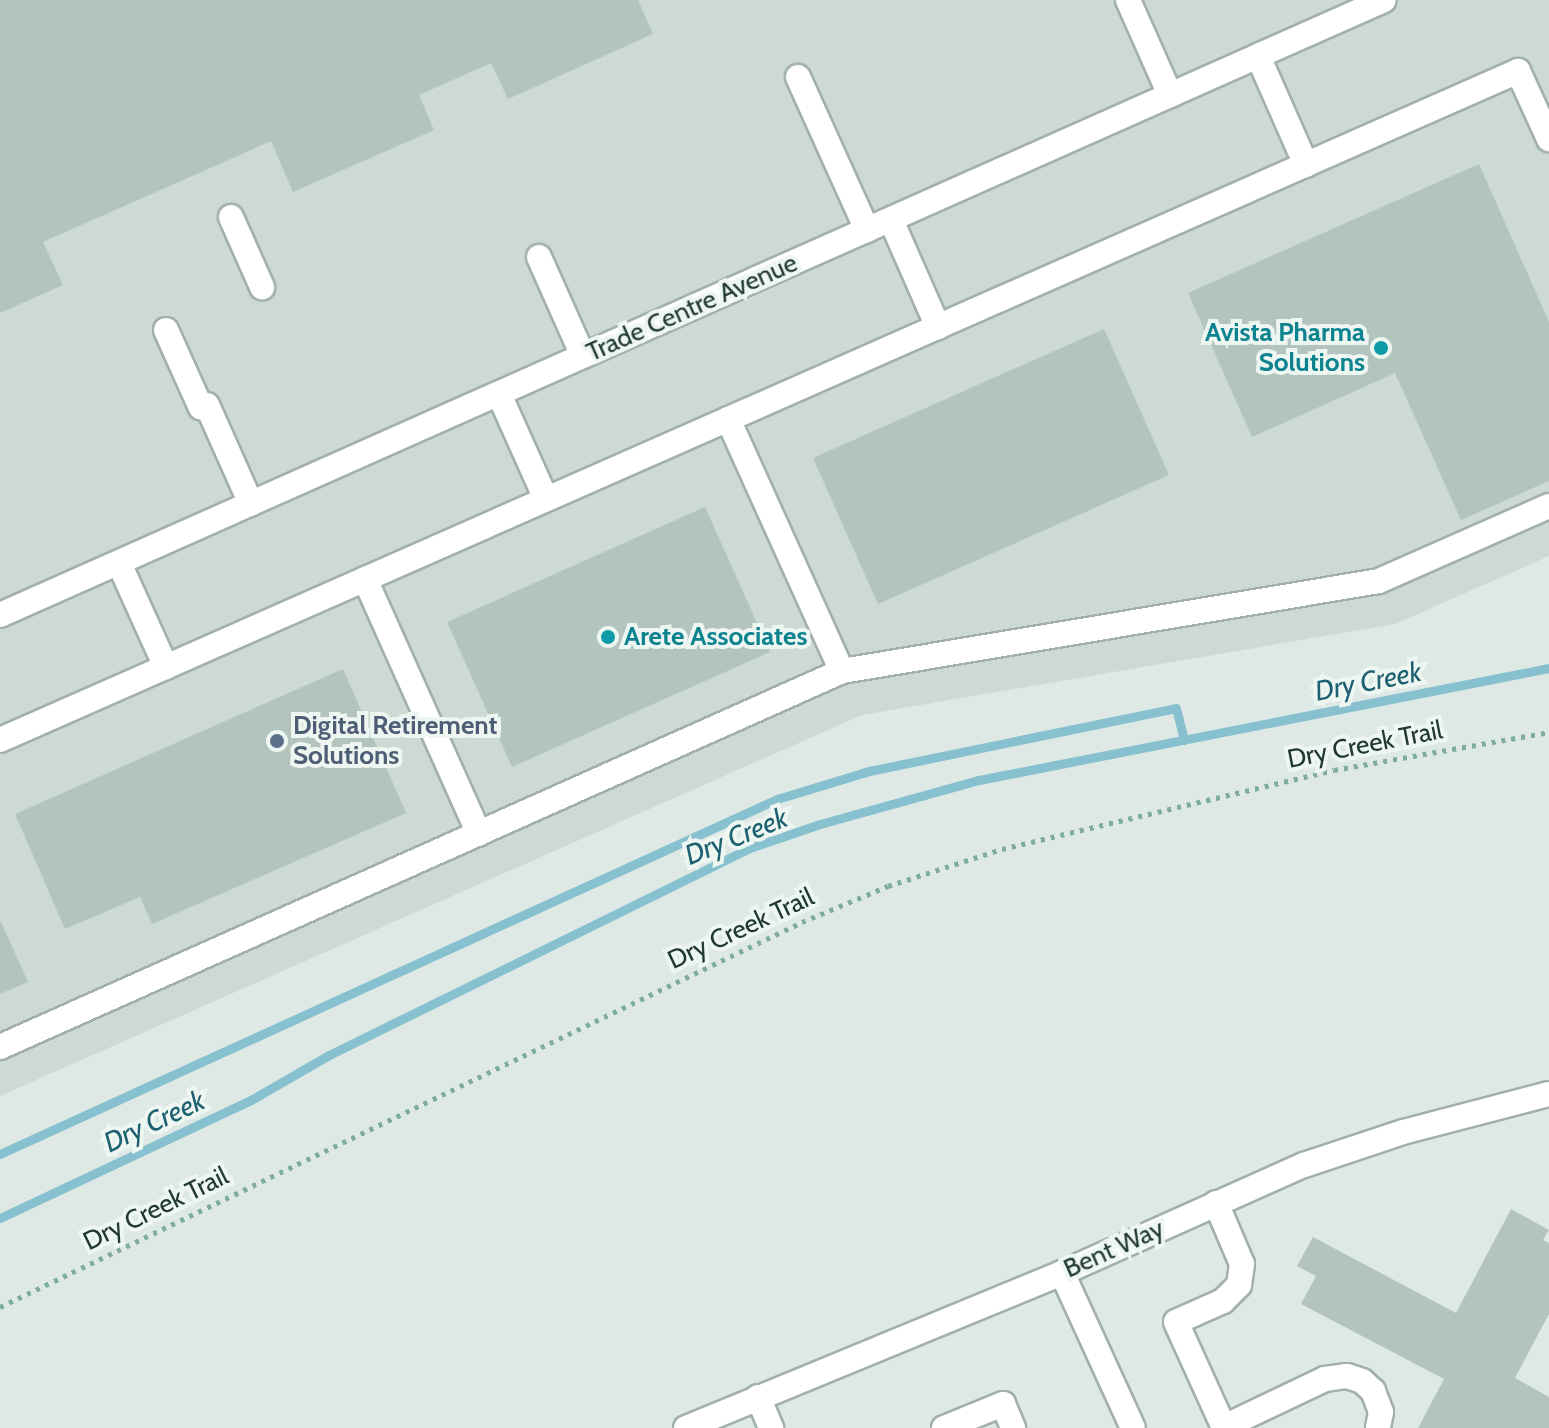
<!DOCTYPE html>
<style>
body{margin:0}
#map{position:relative;width:1549px;height:1428px;overflow:hidden;background:#dee9e5;font-family:Cabin,sans-serif}
div>[style]{position:absolute}
[style*='--x']{left:calc(var(--x)*1px);top:calc(var(--y)*1px);width:calc(var(--w)*1px);rotate:calc(var(--a)*1deg)}
.built>*{inset:0;background:#ccd9d4}
.stream>*{height:9px;margin:-4.5px;padding:0 4.5px;transform-origin:4.5px;border-radius:4.5px;background:#87c0ce}
.building>*{inset:0;background:#b3c4be}
.path>*{height:5px;margin-top:-2.5px;transform-origin:0;background:repeating-linear-gradient(90deg,#7faca0 0 4px,transparent 0 10px)}
.roads{filter:drop-shadow(2px 0 #a1b0ac) drop-shadow(-2px 0 #a1b0ac) drop-shadow(0 2px #a1b0ac) drop-shadow(0 -2px #a1b0ac)}
.minor>*{height:24px;margin:-12px;padding:0 12px;transform-origin:12px;border-radius:12px;background:#fff}
.dots>*{width:22px;height:22px;translate:-50% -50%;box-sizing:border-box;border:4px solid #eef6f2;border-radius:50%}
span{translate:-50% -50%;white-space:nowrap;text-align:center;line-height:1.15;-webkit-text-stroke:8px #eef6f2;paint-order:stroke}
.street-label{font-size:26px;color:#203832}
.culture-label{font-size:26px;color:#0d838f;font-weight:700}
.right{translate:-100% -50%;text-align:right}
.left{translate:0 -50%;text-align:left}
.service-label{font-size:26px;color:#4e5e75;font-weight:700}
.water-label{font-size:28px;color:#1d6071;font-style:italic}
</style>
<div id="map">
<div class="built">
<div style="clip-path:polygon(0 0,1549px 0,1549px 556px,1395px 624px,862px 715px,0 1096px)"></div>
</div>
<div class="stream">
<div style="--x:0;--y:1154;--w:854;--a:-24.55"></div>
<div style="--x:777;--y:799;--w:96;--a:-16.9"></div>
<div style="--x:869;--y:771;--w:313;--a:-11.6"></div>
<div style="--x:1176;--y:708;--w:33;--a:76"></div>
<div style="--x:0;--y:1218;--w:277;--a:-25.2"></div>
<div style="--x:251;--y:1100;--w:90;--a:-30"></div>
<div style="--x:329;--y:1055;--w:466;--a:-26.2"></div>
<div style="--x:747;--y:849;--w:77;--a:-18.9"></div>
<div style="--x:820;--y:824;--w:165;--a:-15.5"></div>
<div style="--x:979;--y:780;--w:581;--a:-11.12"></div>
</div>
<div class="building">
<div style="clip-path:polygon(0 0,638px 0,653px 34px,508px 99px,491px 63px,419px 95px,434px 130px,293px 192px,271px 141px,43px 242px,63px 285px,0 313px)"></div>
<div style="clip-path:polygon(1479px 164px,1549px 322px,1549px 481px,1461px 520px,1395px 373px,1252px 437px,1188px 293px)"></div>
<div style="clip-path:polygon(1104px 329px,1169px 475px,878px 604px,813px 458px)"></div>
<div style="clip-path:polygon(705px 507px,770px 652px,512px 767px,447px 622px)"></div>
<div style="clip-path:polygon(343px 669px,406px 813px,152px 924px,140px 897px,65px 929px,15px 814px)"></div>
<div style="clip-path:polygon(0 920px,28px 982px,0 994px)"></div>
<div style="clip-path:polygon(1511px 1209px,1549px 1230px,1543px 1240px,1549px 1243px,1549px 1314px,1515px 1378px,1549px 1397px,1549px 1428px,1418px 1428px,1444px 1379px,1301px 1304px,1316px 1276px,1297px 1266px,1313px 1237px,1456px 1313px)"></div>
</div>
<div class="path">
<div style="--x:0;--y:1307;--w:890;--a:-25.64"></div>
<div style="--x:802;--y:922;--w:93;--a:-22.7"></div>
<div style="--x:888;--y:886;--w:120;--a:-18"></div>
<div style="--x:1002;--y:849;--w:341;--a:-13.4"></div>
<div style="--x:1334;--y:770;--w:218;--a:-10"></div>
</div>
<div class="roads">
<div class="minor">
<div style="--x:1128;--y:0;--w:104;--a:66.1"></div>
<div style="--x:1258;--y:56;--w:119;--a:66.2"></div>
<div style="--x:798;--y:77;--w:168;--a:65.7"></div>
<div style="--x:231;--y:217;--w:77;--a:66.1"></div>
<div style="--x:891;--y:220;--w:117;--a:66.3"></div>
<div style="--x:539;--y:257;--w:108;--a:66"></div>
<div style="--x:166;--y:330;--w:85;--a:65.8"></div>
<div style="--x:499;--y:394;--w:115;--a:65.9"></div>
<div style="--x:207;--y:405;--w:108;--a:66"></div>
<div style="--x:728;--y:419;--w:277;--a:65.7"></div>
<div style="--x:119;--y:563;--w:114;--a:65.7"></div>
<div style="--x:365;--y:579;--w:279;--a:65.9"></div>
<div style="--x:0;--y:615;--w:1514;--a:-23.96"></div>
<div style="--x:0;--y:740;--w:1659;--a:-23.78"></div>
<div style="--x:1518;--y:71;--w:75;--a:65.5"></div>
<div style="--x:0;--y:1047;--w:922;--a:-24.06"></div>
<div style="--x:842;--y:671;--w:544;--a:-9.51"></div>
<div style="--x:1379;--y:581;--w:186;--a:-23.8"></div>
<div style="--x:1216;--y:1203;--w:66;--a:66.9"></div>
<div style="--x:1242;--y:1264;--w:21;--a:98"></div>
<div style="--x:1239;--y:1285;--w:23;--a:135"></div>
<div style="--x:1223;--y:1301;--w:51;--a:155.9"></div>
<div style="--x:1176;--y:1322;--w:116;--a:65.6"></div>
<div style="--x:1062;--y:1273;--w:170;--a:65.4"></div>
<div style="--x:758;--y:1397;--w:34;--a:67"></div>
<div style="--x:1224;--y:1427;--w:112;--a:-25.4"></div>
<div style="--x:1325;--y:1379;--w:22;--a:-8"></div>
<div style="--x:1347;--y:1376;--w:16;--a:18"></div>
<div style="--x:1362;--y:1381;--w:15;--a:42"></div>
<div style="--x:1373;--y:1391;--w:22;--a:69"></div>
<div style="--x:1381;--y:1412;--w:16;--a:101"></div>
<div style="--x:686;--y:1428;--w:407;--a:-22.4"></div>
<div style="--x:1062;--y:1273;--w:265;--a:-24.1"></div>
<div style="--x:1304;--y:1165;--w:104;--a:-18.4"></div>
<div style="--x:1403;--y:1132;--w:151;--a:-14.6"></div>
<div style="--x:944;--y:1428;--w:64;--a:-22.1"></div>
<div style="--x:1003;--y:1404;--w:26;--a:67"></div>
</div>
</div>
<div class="dots">
<div style="left:1381px;top:348px;background:#0f9aa8"></div>
<div style="left:608px;top:637px;background:#0f9aa8"></div>
<div style="left:277px;top:741px;background:#5c6f8a"></div>
</div>
<div class="street-label">
<span style="left:692px;top:308px;rotate:-24deg">Trade Centre Avenue</span>
<span style="left:1365px;top:745px;rotate:-11deg">Dry Creek Trail</span>
<span style="left:741px;top:929px;rotate:-25deg">Dry Creek Trail</span>
<span style="left:156px;top:1209px;rotate:-26deg">Dry Creek Trail</span>
<span style="left:1114px;top:1249px;rotate:-24deg">Bent Way</span>
</div>
<div class="culture-label">
<span class="right" style="left:1365px;top:348px">Avista Pharma<br>Solutions</span>
<span class="left" style="left:624px;top:637px">Arete Associates</span>
</div>
<div class="service-label">
<span class="left" style="left:293px;top:741px">Digital Retirement<br>Solutions</span>
</div>
<div class="water-label">
<span style="left:1368px;top:681px;rotate:-11deg">Dry Creek</span>
<span style="left:736px;top:836px;rotate:-22deg">Dry Creek</span>
<span style="left:154px;top:1121px;rotate:-25deg">Dry Creek</span>
</div>
</div>
